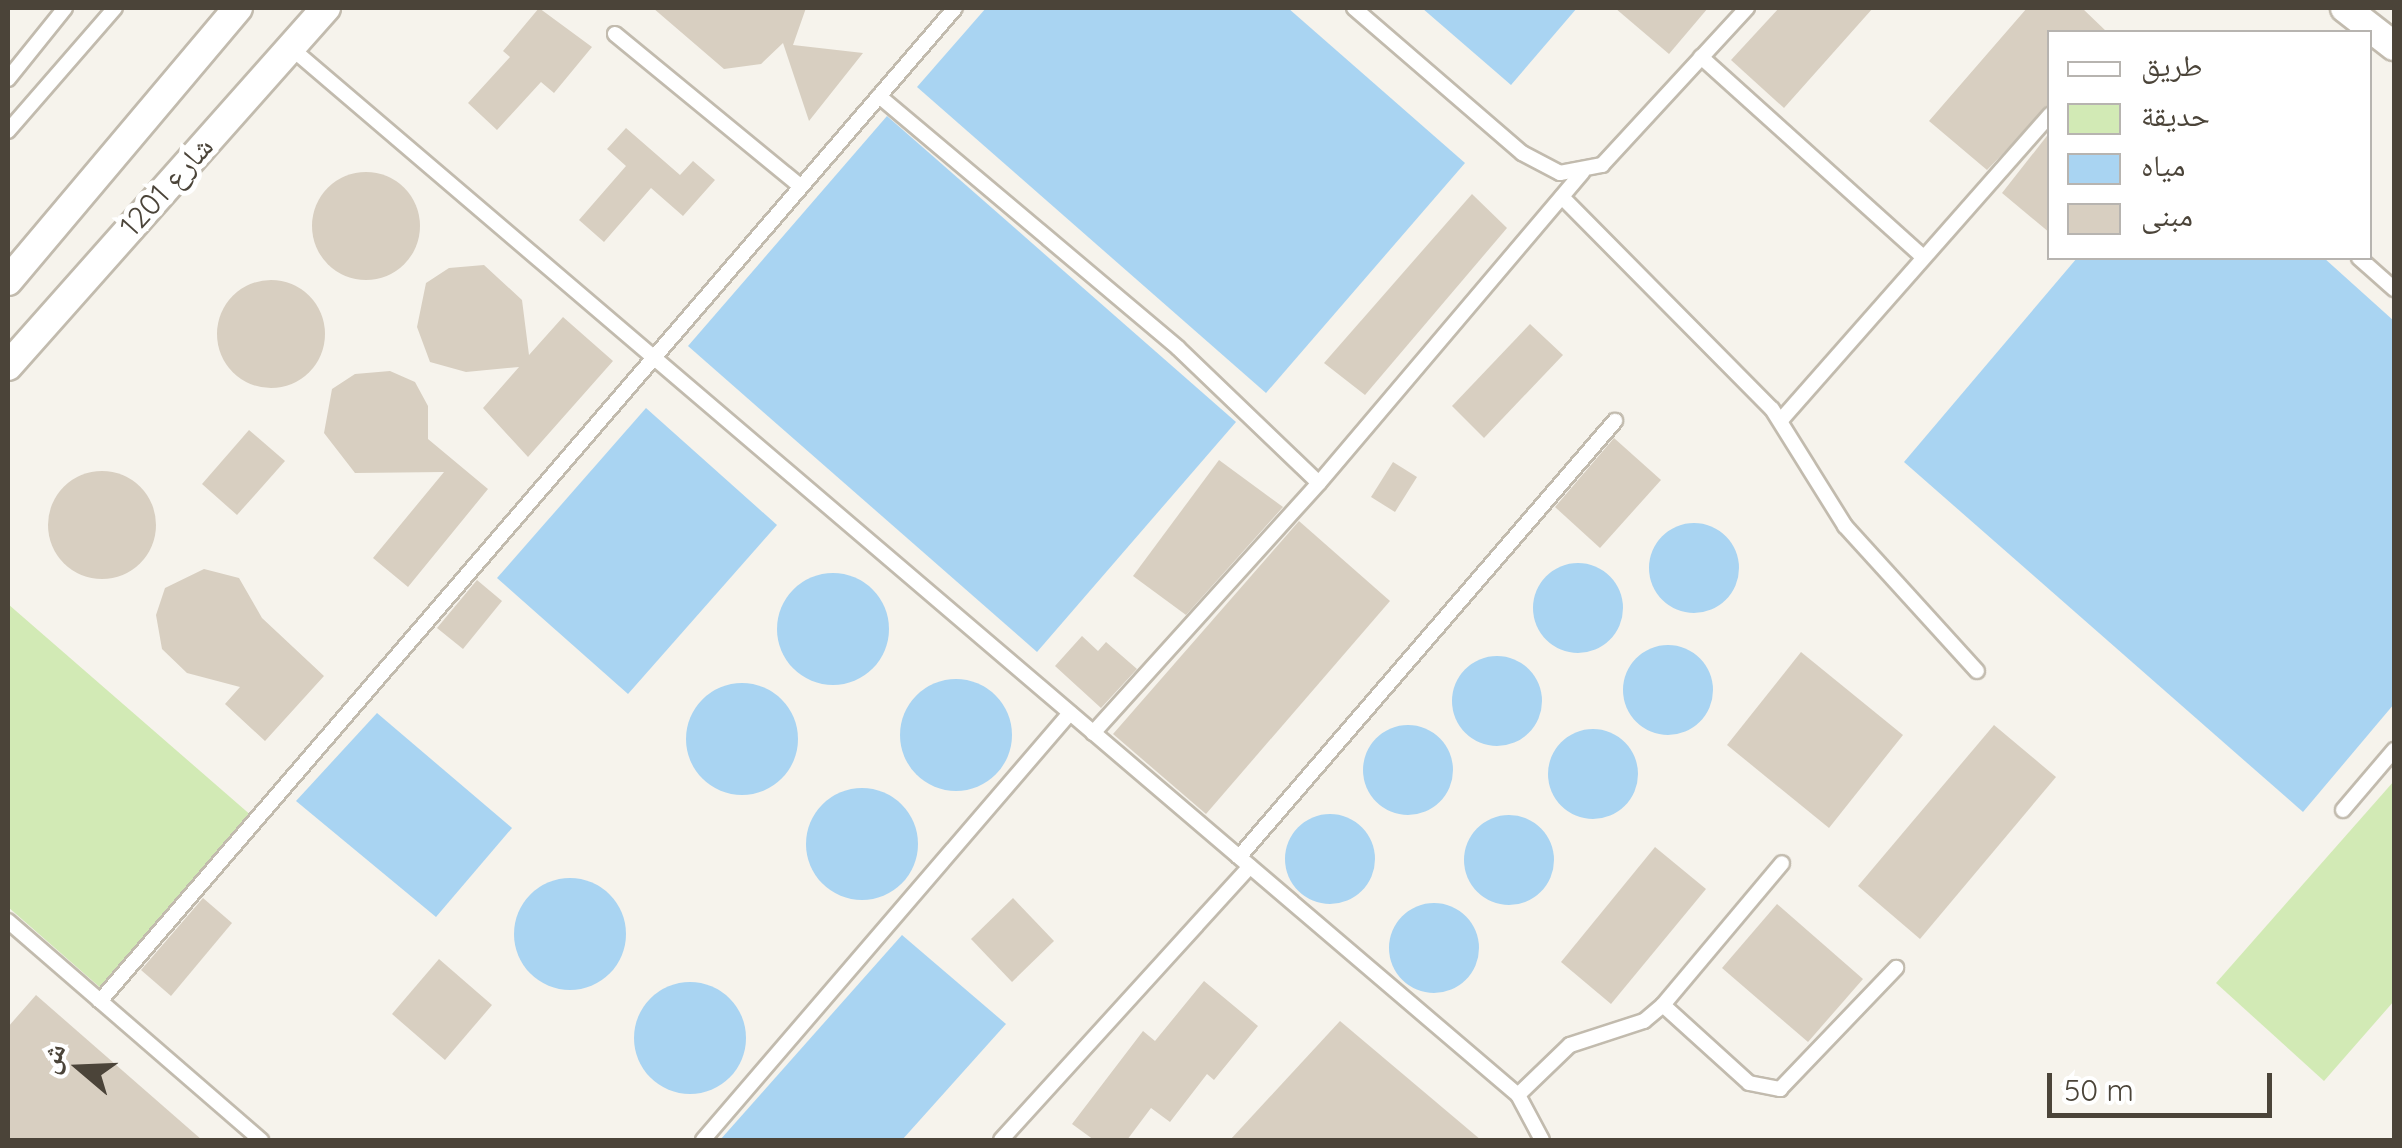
<!DOCTYPE html>
<meta charset="utf-8">
<style>
body{margin:0}
#map{position:relative;width:2402px;height:1148px;overflow:hidden;background:#f6f3ec;font-family:Quicksand,"Noto Naskh Arabic",sans-serif}
div>[style]{position:absolute}
[style*='--x']{left:calc(var(--x)*1px);top:calc(var(--y)*1px);width:calc(var(--w)*1px);rotate:calc(var(--a)*1deg)}
.green>*{inset:0;background:#d2eab5}
.water>*{inset:0;background:#a9d4f2}
.round{border-radius:50%}
.building>*{inset:0;background:#d8cfc1}
.roads{filter:drop-shadow(2px 0 #c2bbae) drop-shadow(-2px 0 #c2bbae) drop-shadow(0 2px #c2bbae) drop-shadow(0 -2px #c2bbae)}
.service>*{height:14px;margin:-7px;padding:0 7px;transform-origin:7px;border-radius:7px;background:#fff}
.minor>*{height:28px;margin:-14px;padding:0 14px;transform-origin:14px;border-radius:14px;background:#fff}
span{translate:-50% -50%;white-space:nowrap;text-align:center;line-height:1.15;-webkit-text-stroke:10px #fff;paint-order:stroke}
.street-label{font-size:30px;color:#4b4439}
.frame{position:absolute;inset:0;border:10px solid #4b4439;pointer-events:none}
.legend{position:absolute;left:2047px;top:30px;width:325px;height:230px;box-sizing:border-box;background:#fff;border:2px solid #b7b4b0;margin:0;padding:12px 18px;list-style:none;font-size:30px;color:#4b4439}
.legend li{display:flex;align-items:center;gap:20px;height:50px}
.legend b{width:50px;border:2px solid #b7b4b0}
.north{position:absolute;left:30px;top:1018px;width:100px;height:100px;-webkit-text-stroke:8px #fff;paint-order:stroke;rotate:289deg;font-size:28px;font-weight:700;line-height:40px;text-align:center;color:#4b4439}
.north::after{content:'';display:block;margin:auto;width:35px;height:45px;background:#4b4439;clip-path:polygon(50% 0,100% 100%,50% 72%,0 100%)}
.scale{position:absolute;left:2047px;top:1073px;width:225px;height:45px;box-sizing:border-box;border:5px solid #4b4439;border-top:0;padding-left:12px;font-size:30px;line-height:35px;white-space:nowrap;color:#4b4439;-webkit-text-stroke:8px #fff;paint-order:stroke}
</style>
<div id="map">
<div class="green">
<div style="clip-path:polygon(8px 604px,253px 817px,103px 990px,8px 907px)"></div>
<div style="clip-path:polygon(2394px 781px,2394px 1001px,2324px 1081px,2216px 983px)"></div>
</div>
<div class="water">
<div style="clip-path:polygon(986px 8px,1288px 8px,1465px 163px,1266px 393px,917px 87px)"></div>
<div style="clip-path:polygon(1422px 8px,1577px 8px,1511px 85px)"></div>
<div style="clip-path:polygon(887px 116px,1236px 422px,1037px 652px,688px 346px)"></div>
<div style="clip-path:polygon(2077px 258px,2324px 258px,2394px 321px,2394px 704px,2303px 812px,1904px 462px)"></div>
<div style="clip-path:polygon(646px 408px,777px 525px,628px 694px,497px 578px)"></div>
<div class="round" style="left:1649px;top:523px;width:90px;height:90px"></div>
<div class="round" style="left:1533px;top:563px;width:90px;height:90px"></div>
<div class="round" style="left:777px;top:573px;width:112px;height:112px"></div>
<div class="round" style="left:1623px;top:645px;width:90px;height:90px"></div>
<div class="round" style="left:1452px;top:656px;width:90px;height:90px"></div>
<div class="round" style="left:900px;top:679px;width:112px;height:112px"></div>
<div class="round" style="left:686px;top:683px;width:112px;height:112px"></div>
<div style="clip-path:polygon(377px 713px,512px 828px,436px 917px,296px 801px)"></div>
<div class="round" style="left:1363px;top:725px;width:90px;height:90px"></div>
<div class="round" style="left:1548px;top:729px;width:90px;height:90px"></div>
<div class="round" style="left:806px;top:788px;width:112px;height:112px"></div>
<div class="round" style="left:1285px;top:814px;width:90px;height:90px"></div>
<div class="round" style="left:1464px;top:815px;width:90px;height:90px"></div>
<div class="round" style="left:514px;top:878px;width:112px;height:112px"></div>
<div class="round" style="left:1389px;top:903px;width:90px;height:90px"></div>
<div style="clip-path:polygon(902px 935px,1006px 1024px,902px 1140px,720px 1140px)"></div>
<div class="round" style="left:634px;top:982px;width:112px;height:112px"></div>
</div>
<div class="building">
<div style="clip-path:polygon(539px 8px,592px 47px,554px 93px,541px 82px,497px 130px,468px 103px,510px 57px,503px 51px)"></div>
<div style="clip-path:polygon(653px 8px,806px 8px,793px 45px,863px 53px,809px 121px,783px 43px,761px 64px,724px 69px)"></div>
<div style="clip-path:polygon(1615px 8px,1708px 8px,1669px 54px)"></div>
<div style="clip-path:polygon(1779px 8px,1873px 8px,1784px 108px,1731px 60px)"></div>
<div style="clip-path:polygon(2027px 8px,2082px 8px,2107px 32px,2050px 32px,2050px 105px,1987px 170px,1929px 121px)"></div>
<div style="clip-path:polygon(626px 128px,680px 175px,693px 161px,715px 180px,683px 216px,651px 188px,604px 242px,579px 220px,626px 166px,607px 149px)"></div>
<div style="clip-path:polygon(2050px 132px,2050px 233px,2002px 193px)"></div>
<div class="round" style="left:312px;top:172px;width:108px;height:108px"></div>
<div style="clip-path:polygon(1472px 194px,1507px 228px,1365px 395px,1324px 363px)"></div>
<div style="clip-path:polygon(484px 265px,522px 300px,529px 355px,563px 317px,613px 361px,528px 457px,483px 408px,519px 367px,466px 372px,430px 362px,417px 327px,426px 283px,449px 268px)"></div>
<div class="round" style="left:217px;top:280px;width:108px;height:108px"></div>
<div style="clip-path:polygon(1530px 324px,1563px 355px,1484px 438px,1452px 406px)"></div>
<div style="clip-path:polygon(390px 371px,415px 382px,428px 406px,428px 439px,488px 489px,408px 587px,373px 558px,444px 472px,355px 473px,324px 433px,332px 389px,355px 374px)"></div>
<div style="clip-path:polygon(249px 430px,285px 461px,237px 515px,202px 484px)"></div>
<div style="clip-path:polygon(1614px 438px,1661px 480px,1600px 548px,1555px 507px)"></div>
<div style="clip-path:polygon(1219px 460px,1283px 507px,1186px 615px,1133px 576px)"></div>
<div style="clip-path:polygon(1393px 462px,1417px 477px,1395px 512px,1371px 497px)"></div>
<div class="round" style="left:48px;top:471px;width:108px;height:108px"></div>
<div style="clip-path:polygon(1299px 521px,1390px 601px,1206px 814px,1113px 734px)"></div>
<div style="clip-path:polygon(204px 569px,239px 578px,262px 618px,324px 676px,265px 741px,225px 704px,240px 687px,187px 673px,162px 649px,156px 615px,165px 588px)"></div>
<div style="clip-path:polygon(477px 580px,502px 601px,463px 649px,437px 628px)"></div>
<div style="clip-path:polygon(1082px 636px,1098px 651px,1106px 642px,1137px 669px,1101px 708px,1055px 666px)"></div>
<div style="clip-path:polygon(1801px 652px,1903px 735px,1829px 828px,1727px 745px)"></div>
<div style="clip-path:polygon(1994px 725px,2056px 777px,1920px 939px,1858px 886px)"></div>
<div style="clip-path:polygon(1655px 847px,1706px 889px,1611px 1004px,1561px 962px)"></div>
<div style="clip-path:polygon(203px 898px,232px 923px,171px 996px,141px 970px)"></div>
<div style="clip-path:polygon(1013px 898px,1054px 941px,1012px 982px,971px 939px)"></div>
<div style="clip-path:polygon(1777px 904px,1863px 979px,1808px 1042px,1722px 968px)"></div>
<div style="clip-path:polygon(439px 959px,492px 1005px,445px 1060px,392px 1014px)"></div>
<div style="clip-path:polygon(1204px 981px,1258px 1026px,1214px 1080px,1207px 1074px,1170px 1122px,1151px 1108px,1127px 1140px,1094px 1140px,1072px 1124px,1143px 1031px,1155px 1041px)"></div>
<div style="clip-path:polygon(36px 995px,202px 1140px,8px 1140px,8px 1027px)"></div>
<div style="clip-path:polygon(1340px 1021px,1481px 1140px,1230px 1140px)"></div>
</div>
<div class="roads">
<div class="service">
<div style="--x:1354;--y:8;--w:222;--a:40.8"></div>
<div style="--x:1522;--y:153;--w:43;--a:27.8"></div>
<div style="--x:1560;--y:173;--w:43;--a:-10.8"></div>
<div style="--x:1602;--y:165;--w:214;--a:-47.3"></div>
<div style="--x:615;--y:34;--w:239;--a:39.4"></div>
<div style="--x:290;--y:47;--w:1614;--a:40.48"></div>
<div style="--x:1518;--y:1095;--w:51;--a:61.9"></div>
<div style="--x:1701;--y:57;--w:299;--a:42"></div>
<div style="--x:8;--y:79;--w:91;--a:-51.2"></div>
<div style="--x:879;--y:96;--w:391;--a:40.1"></div>
<div style="--x:1178;--y:348;--w:195;--a:43.8"></div>
<div style="--x:8;--y:131;--w:163;--a:-49"></div>
<div style="--x:1562;--y:197;--w:298;--a:45.3"></div>
<div style="--x:1772;--y:409;--w:138;--a:58"></div>
<div style="--x:1845;--y:526;--w:196;--a:47.7"></div>
<div style="--x:2359;--y:258;--w:47;--a:41.5"></div>
<div style="--x:1781;--y:420;--w:407;--a:-48.6"></div>
<div style="--x:1093;--y:733;--w:337;--a:-47.9"></div>
<div style="--x:1319;--y:483;--w:407;--a:-49.7"></div>
<div style="--x:2343;--y:810;--w:79;--a:-49.6"></div>
<div style="--x:1239;--y:857;--w:576;--a:-49.23"></div>
<div style="--x:8;--y:921;--w:335;--a:40.9"></div>
<div style="--x:100;--y:1001;--w:1310;--a:-49.27"></div>
<div style="--x:1663;--y:1005;--w:116;--a:42.2"></div>
<div style="--x:1749;--y:1083;--w:32;--a:11"></div>
<div style="--x:1780;--y:1089;--w:168;--a:-46.2"></div>
<div style="--x:1518;--y:1095;--w:72;--a:-43.9"></div>
<div style="--x:1570;--y:1045;--w:78;--a:-18"></div>
<div style="--x:1644;--y:1021;--w:25;--a:-40"></div>
<div style="--x:1663;--y:1005;--w:185;--a:-50"></div>
<div style="--x:703;--y:1140;--w:563;--a:-49.32"></div>
<div style="--x:1001;--y:1140;--w:370;--a:-47.7"></div>
</div>
<div class="minor">
<div style="--x:2345;--y:8;--w:62;--a:37.8"></div>
<div style="--x:8;--y:281;--w:357;--a:-49.9"></div>
<div style="--x:8;--y:366;--w:479;--a:-48.4"></div>
</div>
</div>
<div class="street-label">
<span style="left:166px;top:186px;rotate:-48deg">شارع 1201</span>
</div>
<div class="frame"></div>
<ul class="legend">
<li><b style="height:12px;background:#fff"></b>طريق</li>
<li><b style="height:28px;background:#d2eab5"></b>حديقة</li>
<li><b style="height:28px;background:#a9d4f2"></b>مياه</li>
<li><b style="height:28px;background:#d8cfc1"></b>مبنى</li>
</ul>
<div class="north">ش</div>
<div class="scale">50 m</div>
</div>
